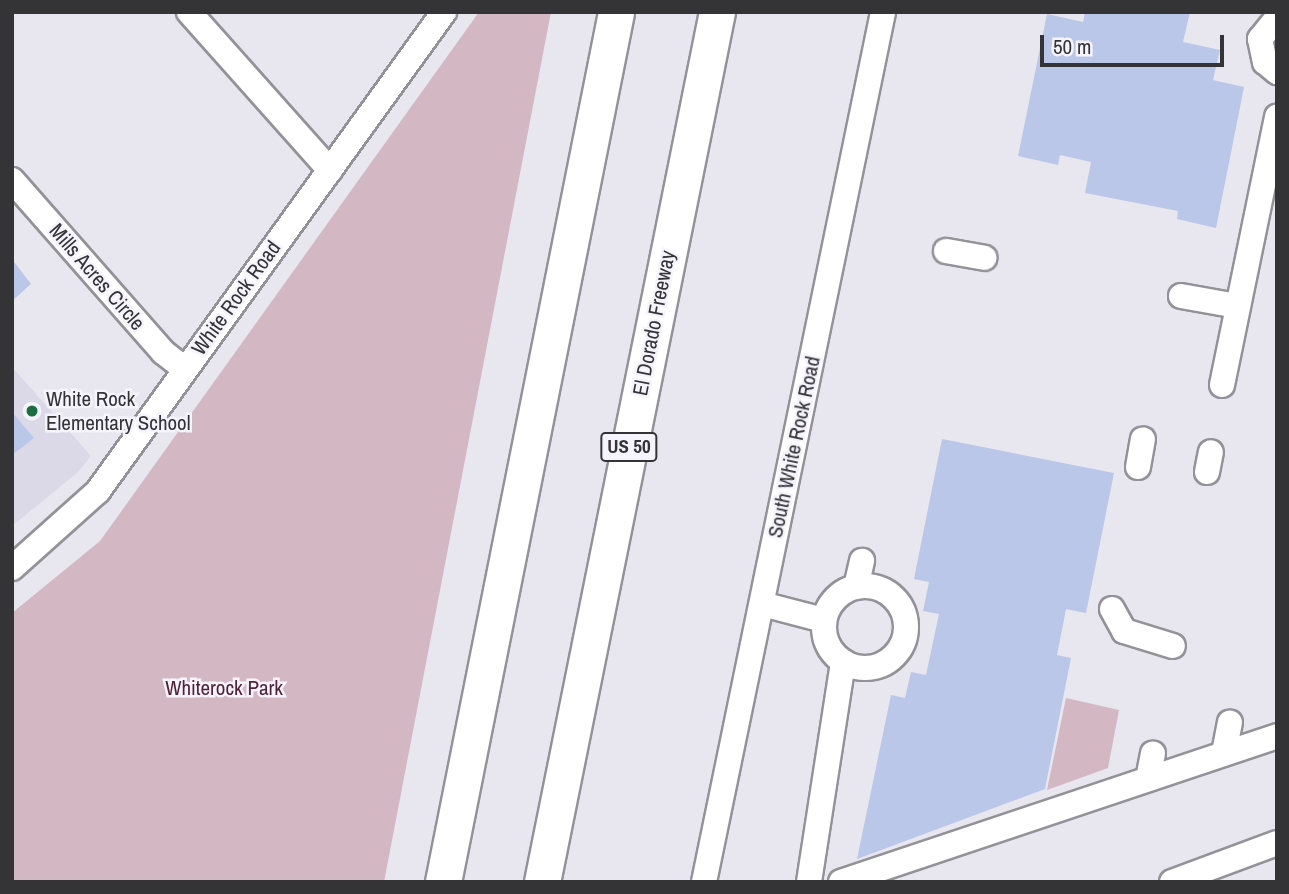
<!DOCTYPE html>
<style>
body{margin:0}
#map{position:relative;width:1289px;height:894px;overflow:hidden;background:#e8e6ee;font-family:"Archivo Narrow",sans-serif}
div>[style]{position:absolute}
[style*='--x']{left:calc(var(--x)*1px);top:calc(var(--y)*1px);width:calc(var(--w)*1px);rotate:calc(var(--a)*1deg)}
.built>*{inset:0;background:#dbd8e7}
.green>*{inset:0;background:#d3b8c3}
.building>*{inset:0;background:#bac7e8}
.roads{filter:drop-shadow(2px 0 #939299) drop-shadow(-2px 0 #939299) drop-shadow(0 2px #939299) drop-shadow(0 -2px #939299)}
.minor>*{height:24px;margin:-12px;padding:0 12px;transform-origin:12px;border-radius:12px;background:#fff}
.minor>.ring{margin:-12px;padding:0;box-sizing:content-box;background:none;border:24px solid #fff;border-radius:50%}
.highway>*{height:35px;margin:-17.5px;padding:0 17.5px;transform-origin:17.5px;border-radius:17.5px;background:#fff}
.dots>*{width:19px;height:19px;translate:-50% -50%;box-sizing:border-box;border:4px solid #f5f3fc;border-radius:50%}
span{translate:-50% -50%;white-space:nowrap;text-align:center;line-height:1.15;-webkit-text-stroke:5px #f5f3fc;paint-order:stroke}
.shield-label span{padding:2px 5px;background:#f5f3fc;border:2px solid;border-radius:5px;-webkit-text-stroke-width:0}
.shield-label{font-size:19px;color:#343336;font-weight:700}
.street-label{font-size:21px;color:#343336}
.poi-label{font-size:21px;color:#343336}
.left{translate:0 -50%;text-align:left}
.park-label{font-size:21px;color:#532239}
.frame{position:absolute;inset:0;border:14px solid #343336;pointer-events:none}
.scale{position:absolute;left:1040px;top:35px;width:184px;height:32px;box-sizing:border-box;border:4px solid #343336;border-top:0;padding-left:9px;font-size:21px;line-height:24px;white-space:nowrap;color:#343336;-webkit-text-stroke:5px #f5f3fc;paint-order:stroke}
</style>
<div id="map">
<div class="built">
<div style="clip-path:polygon(12px 367px,91px 456px,78px 472px,12px 526px)"></div>
</div>
<div class="green">
<div style="clip-path:polygon(479px 12px,551px 12px,384px 882px,12px 882px,12px 613px,100px 541px)"></div>
<div style="clip-path:polygon(1066px 698px,1119px 710px,1108px 768px,1047px 790px)"></div>
</div>
<div class="building">
<div style="clip-path:polygon(1085px 12px,1190px 12px,1183px 42px,1220px 50px,1213px 80px,1244px 87px,1216px 228px,1177px 219px,1178px 211px,1085px 193px,1091px 162px,1060px 155px,1058px 165px,1018px 156px,1047px 14px,1083px 22px)"></div>
<div style="clip-path:polygon(12px 259px,31px 284px,12px 301px)"></div>
<div style="clip-path:polygon(12px 412px,34px 438px,12px 455px)"></div>
<div style="clip-path:polygon(942px 439px,1114px 473px,1086px 613px,1066px 609px,1057px 655px,1071px 658px,1045px 789px,857px 859px,891px 695px,905px 698px,911px 672px,926px 675px,939px 614px,923px 611px,929px 582px,914px 579px)"></div>
</div>
<div class="roads">
<div class="minor">
<div style="--x:189;--y:12;--w:212;--a:48.3"></div>
<div style="--x:1277;--y:18;--w:27;--a:129"></div>
<div style="--x:1260;--y:39;--w:24;--a:78"></div>
<div style="--x:1265;--y:62;--w:16;--a:40"></div>
<div style="--x:12;--y:180;--w:229;--a:48.7"></div>
<div style="--x:163;--y:352;--w:28;--a:38"></div>
<div style="--x:946;--y:251;--w:39;--a:10"></div>
<div style="--x:1181;--y:296;--w:57;--a:10.1"></div>
<div style="--x:1222;--y:385;--w:274;--a:-78.4"></div>
<div style="--x:1138;--y:467;--w:28;--a:-80"></div>
<div style="--x:1207;--y:472;--w:20;--a:-79"></div>
<div style="--x:12;--y:568;--w:115;--a:-41.8"></div>
<div style="--x:98;--y:491;--w:591;--a:-54.16"></div>
<div class="ring" style="left:824px;top:586px;width:58px;height:58px"></div>
<div style="--x:856;--y:587;--w:27;--a:-77"></div>
<div style="--x:762;--y:604;--w:64;--a:14.5"></div>
<div style="--x:1112;--y:609;--w:25;--a:61"></div>
<div style="--x:1124;--y:631;--w:51;--a:17"></div>
<div style="--x:1224;--y:753;--w:31;--a:-79"></div>
<div style="--x:1148;--y:779;--w:26;--a:-79"></div>
<div style="--x:704;--y:882;--w:888;--a:-78.37"></div>
<div style="--x:809;--y:882;--w:223;--a:-81.2"></div>
<div style="--x:841;--y:882;--w:460;--a:-18.5"></div>
<div style="--x:1172;--y:882;--w:112;--a:-20.4"></div>
</div>
<div class="highway">
<div style="--x:443;--y:882;--w:887;--a:-78.75"></div>
<div style="--x:542;--y:882;--w:887;--a:-78.63"></div>
</div>
</div>
<div class="dots">
<div style="left:32px;top:411px;background:#1a6e40"></div>
</div>
<div class="shield-label">
<span style="left:629px;top:447px">US 50</span>
</div>
<div class="street-label">
<span style="left:97px;top:277px;rotate:49deg">Mills Acres Circle</span>
<span style="left:236px;top:298px;rotate:-54deg">White Rock Road</span>
<span style="left:654px;top:323px;rotate:-79deg">El Dorado Freeway</span>
<span style="left:794px;top:447px;rotate:-78deg">South White Rock Road</span>
</div>
<div class="poi-label">
<span class="left" style="left:46px;top:411px">White Rock<br>Elementary School</span>
</div>
<div class="park-label">
<span style="left:224px;top:688px">Whiterock Park</span>
</div>
<div class="frame"></div>
<div class="scale">50 m</div>
</div>
